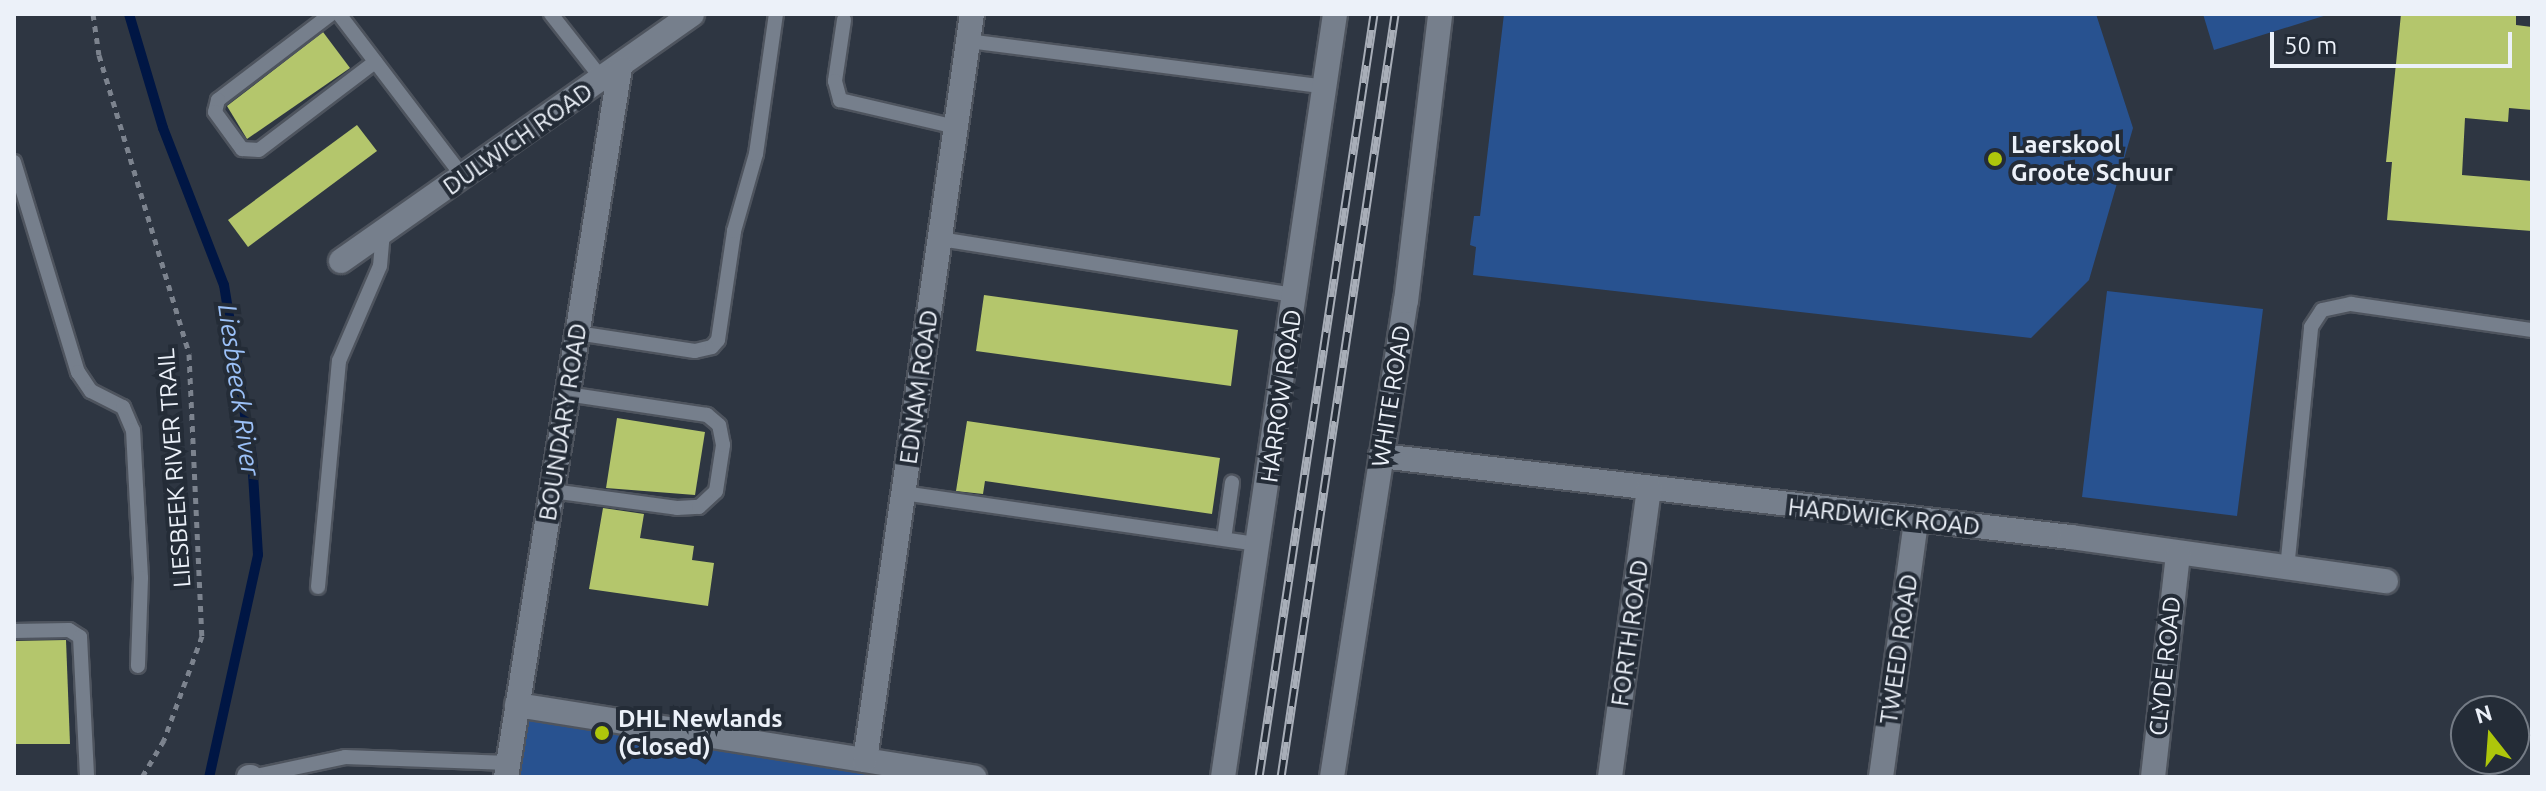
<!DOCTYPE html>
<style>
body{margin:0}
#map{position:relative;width:2546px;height:791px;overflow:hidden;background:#2e3642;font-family:Ubuntu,sans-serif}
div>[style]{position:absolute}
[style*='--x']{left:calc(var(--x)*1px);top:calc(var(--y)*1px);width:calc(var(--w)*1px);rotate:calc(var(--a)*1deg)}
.green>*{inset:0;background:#285290}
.stream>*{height:10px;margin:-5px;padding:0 5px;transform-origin:5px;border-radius:5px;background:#001644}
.building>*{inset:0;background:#b4c66c}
.path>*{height:5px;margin-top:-2.5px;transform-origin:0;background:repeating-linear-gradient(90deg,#7c838e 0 6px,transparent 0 12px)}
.roads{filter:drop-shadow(2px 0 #4e545e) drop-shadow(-2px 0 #4e545e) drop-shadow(0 2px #4e545e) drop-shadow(0 -2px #4e545e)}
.lane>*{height:14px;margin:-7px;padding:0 7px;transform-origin:7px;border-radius:7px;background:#767f8c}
.street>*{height:24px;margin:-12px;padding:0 12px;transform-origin:12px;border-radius:12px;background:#767f8c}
.rail>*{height:9px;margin-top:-4.5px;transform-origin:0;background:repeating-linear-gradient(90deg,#242c37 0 18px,#a8aeb8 0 36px);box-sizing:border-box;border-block:2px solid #a8aeb8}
.dots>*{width:22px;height:22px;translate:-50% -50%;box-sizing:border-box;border:4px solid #242c37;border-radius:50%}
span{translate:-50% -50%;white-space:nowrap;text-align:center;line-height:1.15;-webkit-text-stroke:8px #242c37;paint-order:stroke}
.street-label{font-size:24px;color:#ecf1f9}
.poi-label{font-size:24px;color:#ecf1f9;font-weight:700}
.left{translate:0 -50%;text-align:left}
.water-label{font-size:26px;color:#9bc0f7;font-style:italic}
.frame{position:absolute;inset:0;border:16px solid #ecf1f9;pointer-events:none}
.north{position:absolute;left:2450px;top:695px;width:80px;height:80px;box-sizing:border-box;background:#242c37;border:2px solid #747b85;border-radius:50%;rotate:343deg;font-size:22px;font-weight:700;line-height:32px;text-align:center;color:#ecf1f9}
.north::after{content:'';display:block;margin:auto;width:28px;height:36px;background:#aec60b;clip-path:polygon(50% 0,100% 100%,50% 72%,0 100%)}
.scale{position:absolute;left:2270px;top:32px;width:242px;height:36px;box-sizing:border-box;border:4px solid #ecf1f9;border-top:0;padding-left:10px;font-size:24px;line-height:28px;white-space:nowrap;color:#ecf1f9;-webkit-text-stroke:6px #242c37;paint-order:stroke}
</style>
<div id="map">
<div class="green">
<div style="clip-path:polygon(1504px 14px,2096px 14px,2133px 128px,2089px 280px,2031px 338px,1473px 275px,1476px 247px,1470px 245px,1474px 216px,1480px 216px)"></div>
<div style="clip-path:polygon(2203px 14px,2330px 14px,2214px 50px)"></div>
<div style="clip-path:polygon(2107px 291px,2263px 309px,2237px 516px,2082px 497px)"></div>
<div style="clip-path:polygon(517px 705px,974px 777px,506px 777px)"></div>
</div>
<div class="stream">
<div style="--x:129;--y:14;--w:119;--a:73.4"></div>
<div style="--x:163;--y:128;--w:168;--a:68.8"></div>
<div style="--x:224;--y:285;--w:174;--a:80.8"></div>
<div style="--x:252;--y:457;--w:98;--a:86.5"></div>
<div style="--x:258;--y:555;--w:227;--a:102.4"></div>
</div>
<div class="building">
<div style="clip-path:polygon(2401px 14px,2516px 14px,2516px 25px,2532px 27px,2532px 110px,2509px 108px,2508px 122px,2465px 118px,2462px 175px,2532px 181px,2532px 231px,2387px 220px,2392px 162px,2386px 162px)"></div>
<div style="clip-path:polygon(323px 32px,350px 68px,247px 139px,227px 106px)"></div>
<div style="clip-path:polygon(357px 125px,377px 151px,248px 247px,228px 220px)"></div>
<div style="clip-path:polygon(984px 295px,1238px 330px,1231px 386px,976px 351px)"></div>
<div style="clip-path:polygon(617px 418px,705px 432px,695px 495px,606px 488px)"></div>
<div style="clip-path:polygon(967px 421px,1220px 458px,1212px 514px,985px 481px,983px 494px,956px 491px)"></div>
<div style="clip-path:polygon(603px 508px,644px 514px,640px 538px,694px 546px,692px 560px,714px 563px,708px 606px,589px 589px)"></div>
<div style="clip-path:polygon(66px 640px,70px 744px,14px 744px,14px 641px)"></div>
</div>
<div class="path">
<div style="--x:93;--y:14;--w:41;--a:81.7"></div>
<div style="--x:99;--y:55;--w:312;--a:73.2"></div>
<div style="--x:189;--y:354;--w:282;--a:87.4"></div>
<div style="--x:202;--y:636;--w:111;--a:110.1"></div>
<div style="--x:164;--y:740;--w:43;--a:120.7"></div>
</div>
<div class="roads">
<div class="lane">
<div style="--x:331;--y:14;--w:142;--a:142.7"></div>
<div style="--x:218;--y:100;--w:12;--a:104"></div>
<div style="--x:215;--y:112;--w:46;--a:53.9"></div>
<div style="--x:242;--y:149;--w:17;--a:3"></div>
<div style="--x:259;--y:150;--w:146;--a:-37.2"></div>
<div style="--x:339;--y:14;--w:205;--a:52.7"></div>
<div style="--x:551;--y:14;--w:84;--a:51.8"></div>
<div style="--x:844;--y:20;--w:62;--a:98.4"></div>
<div style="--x:835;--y:81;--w:20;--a:75"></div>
<div style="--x:840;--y:100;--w:119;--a:13.1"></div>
<div style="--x:968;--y:41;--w:360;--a:7.3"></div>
<div style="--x:14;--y:162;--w:220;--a:73.1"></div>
<div style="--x:78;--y:372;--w:23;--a:56"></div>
<div style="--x:91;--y:391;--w:36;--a:27"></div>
<div style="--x:123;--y:407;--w:25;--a:67"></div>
<div style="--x:133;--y:430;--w:148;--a:86.9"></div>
<div style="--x:141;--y:578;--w:88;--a:92"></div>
<div style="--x:940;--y:239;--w:359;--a:9"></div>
<div style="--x:577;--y:333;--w:119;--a:8.7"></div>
<div style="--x:695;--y:351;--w:17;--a:-13"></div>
<div style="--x:712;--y:347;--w:9;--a:-49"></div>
<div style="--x:718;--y:340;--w:110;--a:-81.6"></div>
<div style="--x:734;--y:231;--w:80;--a:-74.1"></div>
<div style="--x:756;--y:154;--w:141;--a:-81.9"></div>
<div style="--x:552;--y:491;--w:126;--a:7.7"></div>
<div style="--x:677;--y:508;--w:22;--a:-3"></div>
<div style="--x:699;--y:507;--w:23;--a:-43"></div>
<div style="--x:716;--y:491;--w:47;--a:-81.3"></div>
<div style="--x:723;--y:445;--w:20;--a:-101"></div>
<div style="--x:719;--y:425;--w:16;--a:-140"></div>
<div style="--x:707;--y:415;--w:142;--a:-171.5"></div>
<div style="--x:903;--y:493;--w:360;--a:8.2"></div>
<div style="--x:1224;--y:539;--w:57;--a:-81.9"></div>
<div style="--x:2287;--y:569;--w:243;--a:-84.3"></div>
<div style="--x:2311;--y:327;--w:20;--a:-57"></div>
<div style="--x:2322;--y:310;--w:30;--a:-12"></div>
<div style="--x:2351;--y:304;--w:183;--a:8.2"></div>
<div style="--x:318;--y:587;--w:227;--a:-84.7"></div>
<div style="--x:339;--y:361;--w:103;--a:-66.7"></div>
<div style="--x:380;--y:266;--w:34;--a:-85"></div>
<div style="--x:14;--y:631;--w:55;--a:-1"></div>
<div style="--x:69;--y:630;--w:13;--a:32"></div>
<div style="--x:80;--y:637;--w:140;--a:87.1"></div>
<div style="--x:251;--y:777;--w:96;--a:-12"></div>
<div style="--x:345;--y:757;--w:164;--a:2.1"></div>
</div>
<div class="street">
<div style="--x:341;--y:261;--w:429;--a:-35.1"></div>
<div style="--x:1381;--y:456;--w:695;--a:6.7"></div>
<div style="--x:2071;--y:537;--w:318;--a:8"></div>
<div style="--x:517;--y:705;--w:463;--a:9"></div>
<div style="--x:865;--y:760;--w:754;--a:-81.84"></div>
<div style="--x:249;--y:777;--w:2;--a:0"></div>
<div style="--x:506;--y:777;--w:718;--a:-80.87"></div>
<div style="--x:1223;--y:777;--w:771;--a:-81.65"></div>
<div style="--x:1332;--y:777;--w:482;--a:-81.2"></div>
<div style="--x:1406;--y:301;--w:289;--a:-83.2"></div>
<div style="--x:1610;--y:777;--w:291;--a:-82.3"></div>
<div style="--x:1881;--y:777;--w:258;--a:-82.2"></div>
<div style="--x:2153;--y:777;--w:223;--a:-83.6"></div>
</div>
</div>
<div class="rail">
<div style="--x:1259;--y:777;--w:772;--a:-81.43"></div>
<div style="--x:1281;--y:777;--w:771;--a:-81.5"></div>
</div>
<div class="dots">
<div style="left:1995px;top:159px;background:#aec60b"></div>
<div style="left:602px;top:733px;background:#aec60b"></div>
</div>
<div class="street-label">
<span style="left:518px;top:139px;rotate:-35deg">DULWICH ROAD</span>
<span style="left:919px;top:387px;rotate:-82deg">EDNAM ROAD</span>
<span style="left:1281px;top:396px;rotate:-82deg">HARROW ROAD</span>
<span style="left:1391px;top:396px;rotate:-81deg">WHITE ROAD</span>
<span style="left:563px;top:422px;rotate:-81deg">BOUNDARY ROAD</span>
<span style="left:174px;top:468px;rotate:-94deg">LIESBEEK RIVER TRAIL</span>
<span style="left:1884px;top:517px;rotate:6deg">HARDWICK ROAD</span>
<span style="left:1630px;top:633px;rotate:-82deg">FORTH ROAD</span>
<span style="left:1899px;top:649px;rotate:-82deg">TWEED ROAD</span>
<span style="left:2165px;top:666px;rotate:-84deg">CLYDE ROAD</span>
</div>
<div class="poi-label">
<span class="left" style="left:2011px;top:159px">Laerskool<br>Groote Schuur</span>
<span class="left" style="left:618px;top:733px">DHL Newlands<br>(Closed)</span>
</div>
<div class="water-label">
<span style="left:239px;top:390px;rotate:82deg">Liesbeeck River</span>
</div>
<div class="frame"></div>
<div class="north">N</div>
<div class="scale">50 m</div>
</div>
